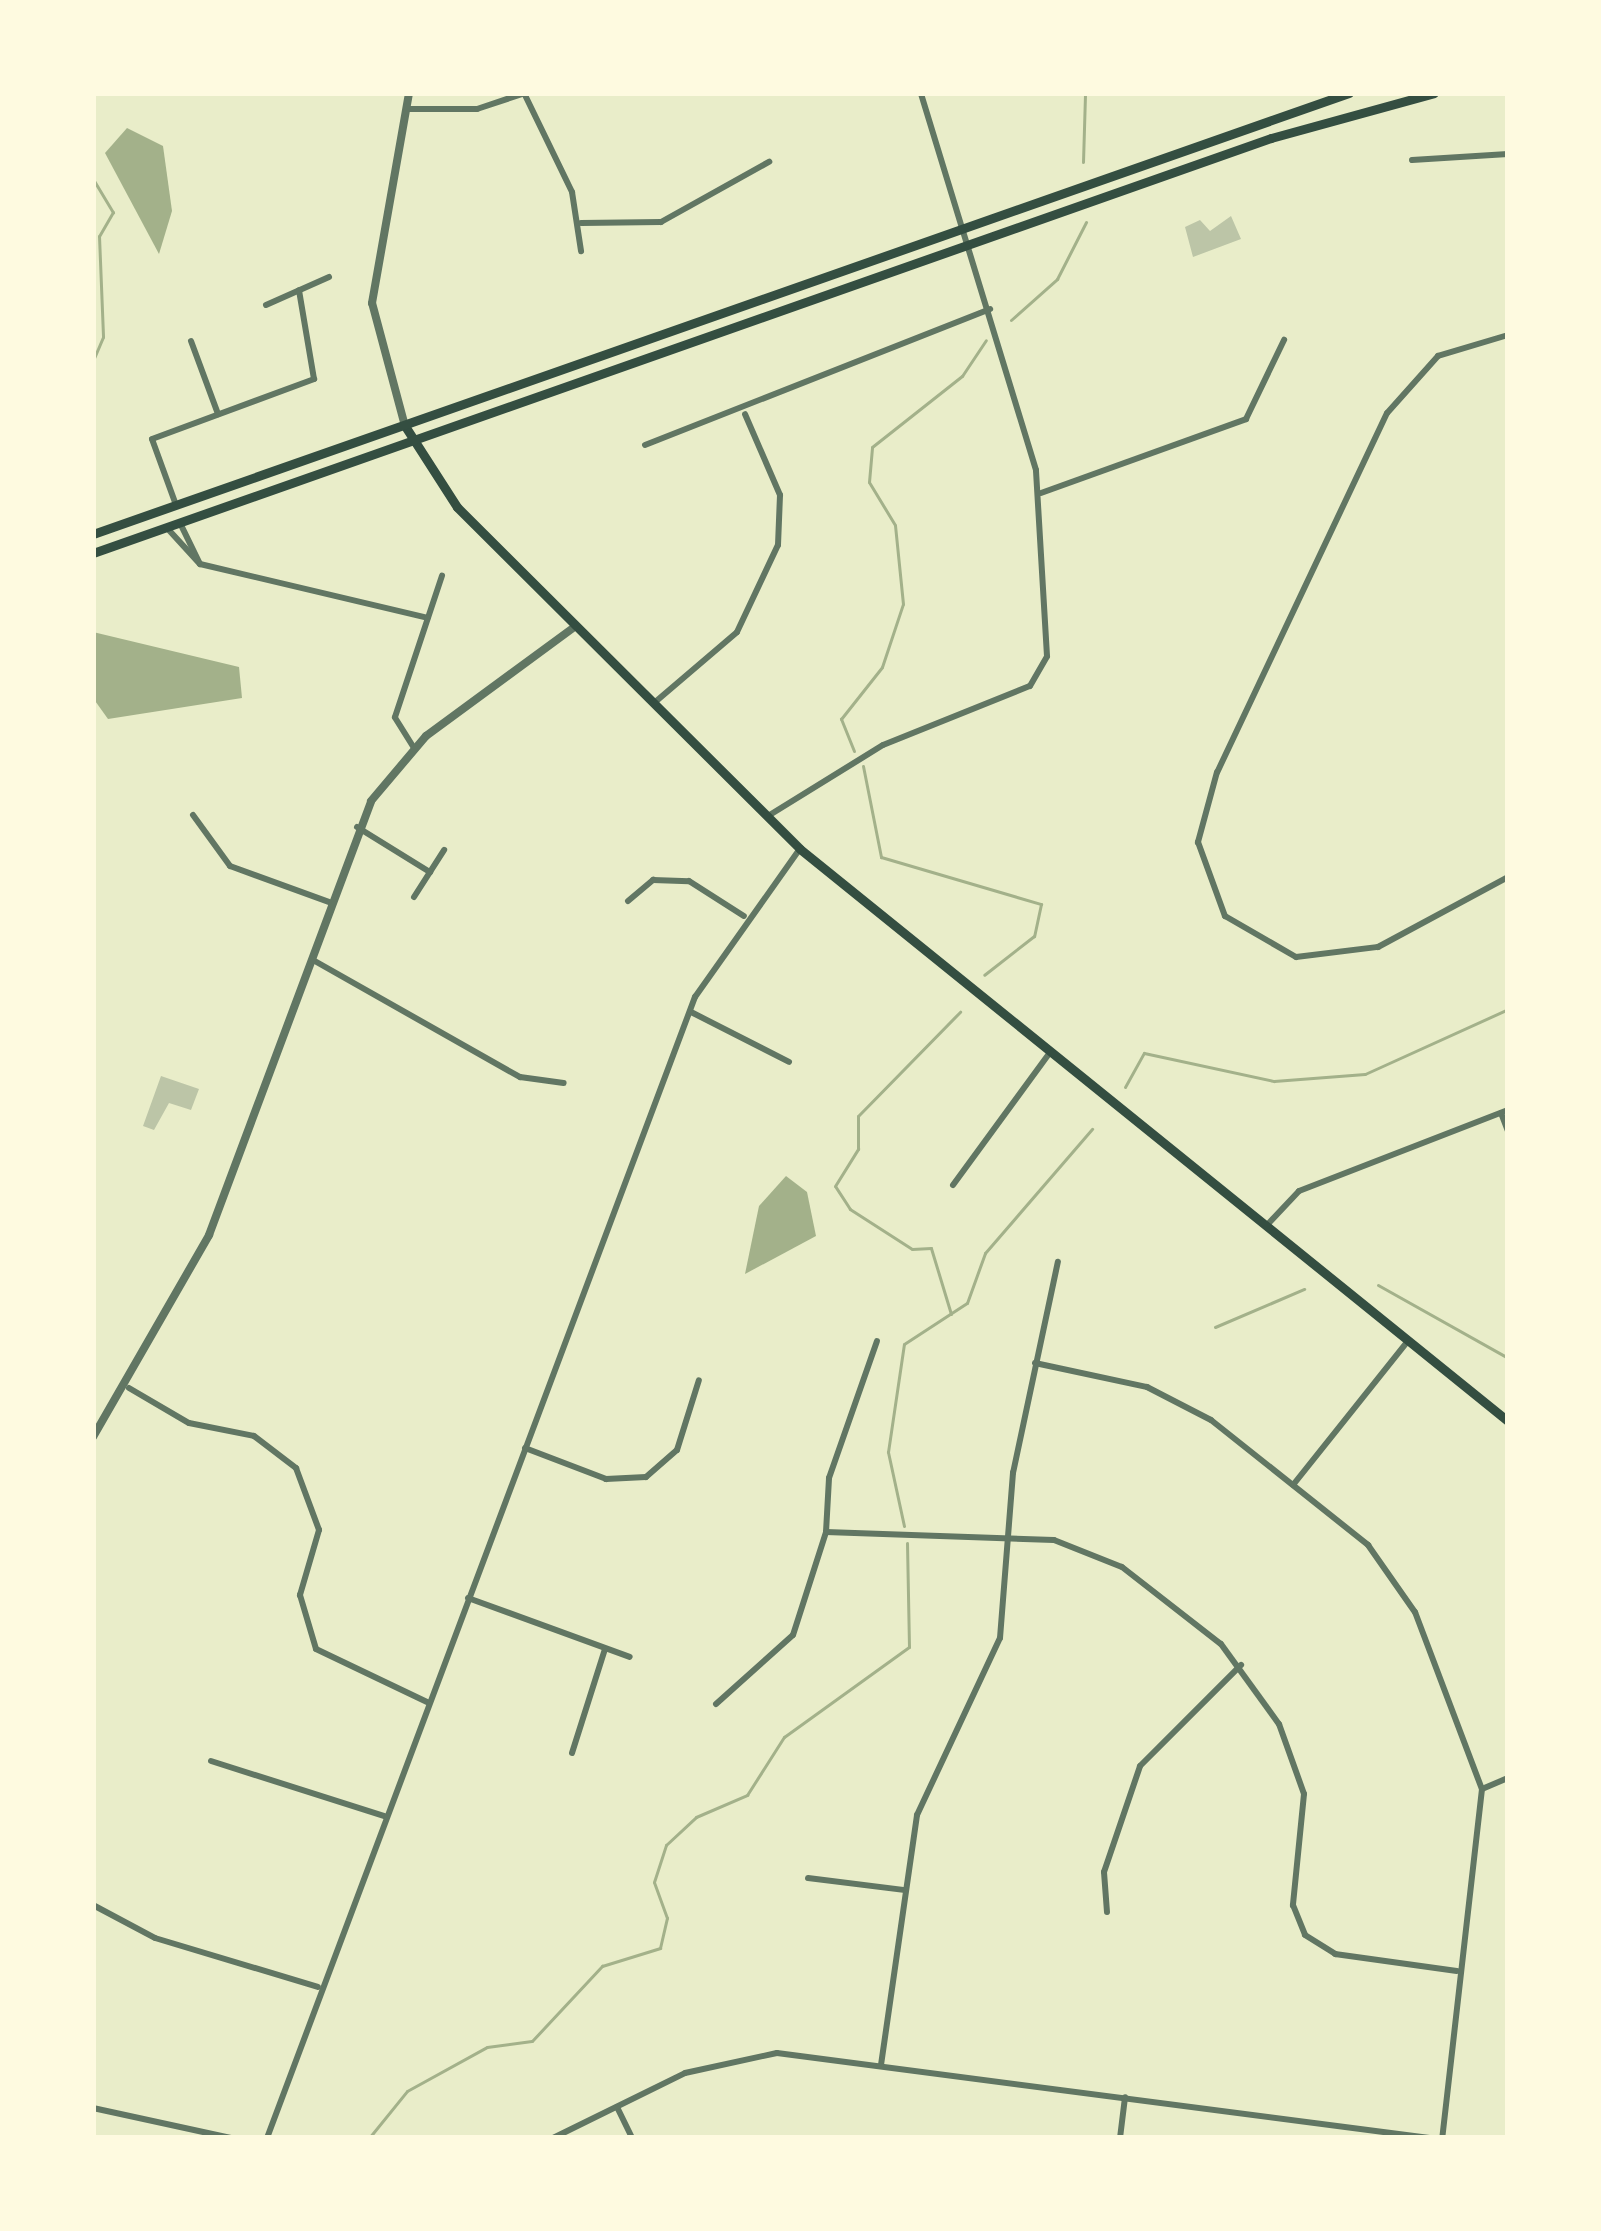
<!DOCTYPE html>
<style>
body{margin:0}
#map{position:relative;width:1601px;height:2231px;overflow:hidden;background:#e9edc9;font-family:"Public Sans",sans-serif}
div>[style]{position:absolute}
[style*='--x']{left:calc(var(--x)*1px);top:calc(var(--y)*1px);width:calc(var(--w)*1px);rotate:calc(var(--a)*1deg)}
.water>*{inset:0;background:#a3b18a}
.stream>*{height:3px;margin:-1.5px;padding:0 1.5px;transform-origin:1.5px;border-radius:1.5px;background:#a3b18a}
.building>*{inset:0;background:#bcc5a7}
.minor>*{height:6px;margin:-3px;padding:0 3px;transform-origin:3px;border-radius:3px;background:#617663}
.tertiary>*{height:8px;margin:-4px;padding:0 4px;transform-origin:4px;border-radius:4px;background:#617663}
.secondary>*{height:9px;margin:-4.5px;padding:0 4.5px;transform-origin:4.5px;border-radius:4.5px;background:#344e41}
.primary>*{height:9px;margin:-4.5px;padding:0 4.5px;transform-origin:4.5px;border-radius:4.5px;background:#344e41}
span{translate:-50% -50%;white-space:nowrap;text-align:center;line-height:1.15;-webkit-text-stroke:12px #fefae0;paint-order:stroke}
.frame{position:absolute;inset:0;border:96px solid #fefae0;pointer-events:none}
</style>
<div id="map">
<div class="water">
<div style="clip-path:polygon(127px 128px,163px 146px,172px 211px,159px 254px,105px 153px)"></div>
<div style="clip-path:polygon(93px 632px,239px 667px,242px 698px,108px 719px,93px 698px)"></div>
<div style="clip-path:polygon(786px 1176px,807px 1192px,816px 1236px,745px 1274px,759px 1206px)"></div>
</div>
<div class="stream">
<div style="--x:1241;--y:93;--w:16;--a:0"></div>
<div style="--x:1083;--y:162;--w:69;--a:-88.3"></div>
<div style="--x:93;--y:179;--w:39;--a:59"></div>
<div style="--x:113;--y:212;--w:28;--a:120"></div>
<div style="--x:99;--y:236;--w:101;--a:87.7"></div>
<div style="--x:103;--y:337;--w:25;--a:113"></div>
<div style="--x:1011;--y:320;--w:62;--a:-41.7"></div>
<div style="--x:1057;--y:279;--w:64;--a:-63"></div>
<div style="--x:854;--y:751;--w:35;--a:-112"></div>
<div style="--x:841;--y:719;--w:66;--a:-51.7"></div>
<div style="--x:882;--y:667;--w:66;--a:-71.6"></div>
<div style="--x:903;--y:604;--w:79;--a:-95.8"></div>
<div style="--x:895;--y:525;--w:50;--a:-121.2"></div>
<div style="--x:869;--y:482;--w:35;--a:-85"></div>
<div style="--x:872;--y:447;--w:115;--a:-38.3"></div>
<div style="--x:962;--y:376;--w:43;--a:-56.3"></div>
<div style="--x:863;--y:766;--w:93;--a:78.8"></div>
<div style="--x:881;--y:857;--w:167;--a:16.4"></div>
<div style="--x:1041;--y:904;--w:33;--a:102"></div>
<div style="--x:1034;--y:936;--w:63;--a:142"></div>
<div style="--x:1125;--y:1087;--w:39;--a:-61"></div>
<div style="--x:1144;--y:1053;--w:133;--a:12.2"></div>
<div style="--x:1274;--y:1081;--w:91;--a:-4.4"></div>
<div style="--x:1365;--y:1074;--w:157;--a:-24.4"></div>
<div style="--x:1378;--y:1285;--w:149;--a:29.3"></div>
<div style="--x:951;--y:1314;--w:69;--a:-106.9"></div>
<div style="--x:931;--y:1248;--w:19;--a:177"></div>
<div style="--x:912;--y:1249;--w:74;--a:-147.2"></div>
<div style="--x:850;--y:1209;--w:27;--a:-123"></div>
<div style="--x:835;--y:1186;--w:44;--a:-58.1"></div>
<div style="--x:858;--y:1149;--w:33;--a:-90"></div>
<div style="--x:858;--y:1116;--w:146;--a:-45.6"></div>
<div style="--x:1215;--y:1327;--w:97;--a:-23.1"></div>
<div style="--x:904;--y:1526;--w:76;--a:-102.2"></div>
<div style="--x:888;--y:1452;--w:109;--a:-81.6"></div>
<div style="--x:904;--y:1344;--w:75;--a:-33.1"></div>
<div style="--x:967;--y:1303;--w:53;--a:-70.2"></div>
<div style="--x:985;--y:1253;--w:164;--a:-49.2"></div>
<div style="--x:369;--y:2138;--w:60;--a:-51"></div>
<div style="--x:407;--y:2091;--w:91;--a:-28.8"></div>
<div style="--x:487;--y:2047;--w:45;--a:-7.6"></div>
<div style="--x:532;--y:2041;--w:103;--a:-47"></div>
<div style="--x:602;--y:1966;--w:61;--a:-17.2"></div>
<div style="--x:660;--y:1948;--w:31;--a:-77"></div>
<div style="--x:667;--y:1918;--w:38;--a:-110"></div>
<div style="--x:654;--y:1882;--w:39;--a:-72"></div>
<div style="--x:666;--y:1845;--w:41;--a:-43"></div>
<div style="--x:696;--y:1817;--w:56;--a:-23.3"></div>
<div style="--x:747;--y:1795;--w:69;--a:-57.5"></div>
<div style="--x:784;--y:1737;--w:154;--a:-35.8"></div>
<div style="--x:909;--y:1647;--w:104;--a:-91.1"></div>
</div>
<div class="building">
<div style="clip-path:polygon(1231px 216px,1241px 239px,1193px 257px,1185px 227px,1200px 220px,1210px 231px)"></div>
<div style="clip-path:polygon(161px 1076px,199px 1089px,191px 1110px,169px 1103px,154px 1130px,143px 1126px)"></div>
</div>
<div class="minor">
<div style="--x:524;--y:93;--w:110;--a:64.1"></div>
<div style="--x:572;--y:192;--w:60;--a:81.3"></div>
<div style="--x:408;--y:109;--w:69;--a:0"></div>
<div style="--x:477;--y:109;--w:51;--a:-18.4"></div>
<div style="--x:1412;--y:160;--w:96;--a:-3.6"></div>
<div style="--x:581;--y:223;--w:80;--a:-0.7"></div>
<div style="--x:661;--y:222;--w:124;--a:-29.1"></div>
<div style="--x:266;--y:305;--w:69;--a:-24"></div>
<div style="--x:1508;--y:335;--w:73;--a:163.3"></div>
<div style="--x:1438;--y:356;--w:76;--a:131.8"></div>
<div style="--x:1387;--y:413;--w:397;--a:115.3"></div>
<div style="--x:1217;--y:772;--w:73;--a:105.2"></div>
<div style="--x:1198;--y:842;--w:79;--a:70"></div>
<div style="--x:1225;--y:916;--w:82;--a:30"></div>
<div style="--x:1296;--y:957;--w:83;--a:-7"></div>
<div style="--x:1378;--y:947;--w:148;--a:-28.3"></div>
<div style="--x:191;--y:341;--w:78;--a:69.7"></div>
<div style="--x:645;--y:445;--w:371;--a:-21.5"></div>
<div style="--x:1041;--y:493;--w:218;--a:-19.8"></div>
<div style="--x:1246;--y:419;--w:88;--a:-64.3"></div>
<div style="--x:176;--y:505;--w:70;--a:-110"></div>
<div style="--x:152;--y:439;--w:173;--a:-20.3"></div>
<div style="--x:314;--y:379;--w:90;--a:-99.6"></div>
<div style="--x:167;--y:528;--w:49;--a:47.5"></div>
<div style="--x:200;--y:564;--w:46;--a:-116"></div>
<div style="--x:200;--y:564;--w:234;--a:13.3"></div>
<div style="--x:654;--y:703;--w:109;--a:-40.5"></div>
<div style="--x:737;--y:632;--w:96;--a:-64.8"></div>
<div style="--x:778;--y:545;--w:50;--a:-87.7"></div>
<div style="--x:780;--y:495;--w:88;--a:-113.4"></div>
<div style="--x:414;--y:748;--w:36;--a:-122"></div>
<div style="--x:395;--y:717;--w:149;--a:-71.6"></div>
<div style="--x:193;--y:815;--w:63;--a:54"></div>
<div style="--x:230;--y:866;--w:105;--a:20"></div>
<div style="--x:768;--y:816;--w:135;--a:-31.7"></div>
<div style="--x:883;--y:745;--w:158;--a:-21.9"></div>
<div style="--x:1030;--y:686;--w:34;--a:-60"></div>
<div style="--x:1047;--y:656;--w:186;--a:-93.4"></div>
<div style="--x:1036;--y:470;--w:394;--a:-107"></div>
<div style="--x:357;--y:827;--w:86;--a:31.7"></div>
<div style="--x:414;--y:897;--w:56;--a:-57.4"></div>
<div style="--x:628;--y:901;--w:33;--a:-40"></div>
<div style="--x:653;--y:880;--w:36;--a:2"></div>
<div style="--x:689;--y:881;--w:65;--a:32.5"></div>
<div style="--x:313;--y:960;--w:238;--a:29.5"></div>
<div style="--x:520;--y:1077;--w:44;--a:7.8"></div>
<div style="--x:691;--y:1012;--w:110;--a:27"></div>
<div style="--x:1501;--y:1113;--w:19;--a:69"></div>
<div style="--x:953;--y:1185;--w:161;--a:-53.8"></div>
<div style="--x:1268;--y:1224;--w:45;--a:-46.8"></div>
<div style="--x:1299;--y:1191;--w:224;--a:-21.2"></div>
<div style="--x:1035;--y:1363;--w:115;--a:12.1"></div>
<div style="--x:1147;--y:1387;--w:72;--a:27.3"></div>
<div style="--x:1211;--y:1420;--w:201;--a:38.5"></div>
<div style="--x:1368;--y:1545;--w:82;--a:55"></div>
<div style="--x:1415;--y:1612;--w:189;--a:69.3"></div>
<div style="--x:1482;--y:1789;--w:351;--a:96.5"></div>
<div style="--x:129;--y:1388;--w:69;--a:30.3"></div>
<div style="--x:189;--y:1423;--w:66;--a:11.3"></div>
<div style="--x:254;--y:1436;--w:53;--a:37.3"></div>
<div style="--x:296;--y:1468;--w:66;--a:69.6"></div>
<div style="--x:319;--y:1530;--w:68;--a:106.3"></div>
<div style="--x:300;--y:1595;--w:56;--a:73.5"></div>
<div style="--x:316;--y:1649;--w:123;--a:25.5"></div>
<div style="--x:525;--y:1448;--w:87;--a:20.9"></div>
<div style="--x:606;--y:1479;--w:40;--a:-2.9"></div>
<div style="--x:646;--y:1477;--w:41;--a:-41.1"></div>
<div style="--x:677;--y:1450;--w:73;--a:-72.6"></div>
<div style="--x:1293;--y:1485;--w:183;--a:-51.4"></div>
<div style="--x:826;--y:1532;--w:228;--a:2"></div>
<div style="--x:1054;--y:1540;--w:73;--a:21.7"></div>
<div style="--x:1122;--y:1567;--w:125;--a:37.9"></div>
<div style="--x:1221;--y:1644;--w:99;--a:54.1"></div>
<div style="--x:1279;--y:1724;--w:74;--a:70.3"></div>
<div style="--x:1304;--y:1794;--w:112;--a:95.7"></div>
<div style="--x:1293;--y:1905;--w:32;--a:68"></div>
<div style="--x:1305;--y:1935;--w:36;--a:32"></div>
<div style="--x:1335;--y:1954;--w:123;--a:7.9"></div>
<div style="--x:468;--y:1598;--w:172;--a:20"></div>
<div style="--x:716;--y:1704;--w:103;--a:-41.9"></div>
<div style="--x:793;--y:1635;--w:108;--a:-72.2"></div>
<div style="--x:826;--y:1532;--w:54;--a:-86.8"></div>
<div style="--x:829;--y:1478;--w:145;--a:-70.7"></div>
<div style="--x:572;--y:1753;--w:109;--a:-72.4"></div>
<div style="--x:211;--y:1761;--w:182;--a:17.6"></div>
<div style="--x:1482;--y:1789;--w:28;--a:-23"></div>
<div style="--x:808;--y:1878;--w:98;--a:7.1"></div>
<div style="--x:93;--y:1905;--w:70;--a:28"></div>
<div style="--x:155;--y:1938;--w:170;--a:16.7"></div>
<div style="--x:1107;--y:1912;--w:40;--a:-94.3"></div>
<div style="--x:1104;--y:1872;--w:112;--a:-71.2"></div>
<div style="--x:1140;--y:1766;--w:143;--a:-45"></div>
<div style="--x:881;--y:2065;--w:253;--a:-81.8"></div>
<div style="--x:917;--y:1815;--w:195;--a:-64.9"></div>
<div style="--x:1000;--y:1638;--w:166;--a:-85.5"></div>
<div style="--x:1013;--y:1473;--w:216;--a:-78"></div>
<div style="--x:617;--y:2107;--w:34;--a:64"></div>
<div style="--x:93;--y:2108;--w:141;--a:12.3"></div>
<div style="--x:267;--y:2138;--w:1219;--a:-69.44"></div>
<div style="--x:695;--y:997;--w:180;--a:-54.7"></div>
<div style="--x:553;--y:2138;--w:147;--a:-26.2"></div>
<div style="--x:685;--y:2073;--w:94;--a:-12.3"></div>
<div style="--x:777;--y:2053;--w:658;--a:7.43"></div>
<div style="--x:1120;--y:2138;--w:41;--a:-83"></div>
</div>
<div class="tertiary">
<div style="--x:405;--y:426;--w:127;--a:-105"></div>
<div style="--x:372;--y:303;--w:213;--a:-80"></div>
<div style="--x:93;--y:1437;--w:233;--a:-60.1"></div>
<div style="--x:209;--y:1235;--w:463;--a:-69.5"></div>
<div style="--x:371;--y:801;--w:85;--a:-49.8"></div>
<div style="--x:426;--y:736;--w:186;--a:-36.3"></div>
</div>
<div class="secondary">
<div style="--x:405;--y:426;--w:96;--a:57.3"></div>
<div style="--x:457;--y:507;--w:484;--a:44.9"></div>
<div style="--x:800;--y:849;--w:910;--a:38.94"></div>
</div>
<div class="primary">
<div style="--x:93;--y:534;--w:1331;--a:-19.35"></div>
<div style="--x:93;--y:553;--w:1249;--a:-19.41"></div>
<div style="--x:1271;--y:138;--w:169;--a:-15.4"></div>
</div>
<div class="frame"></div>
</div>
